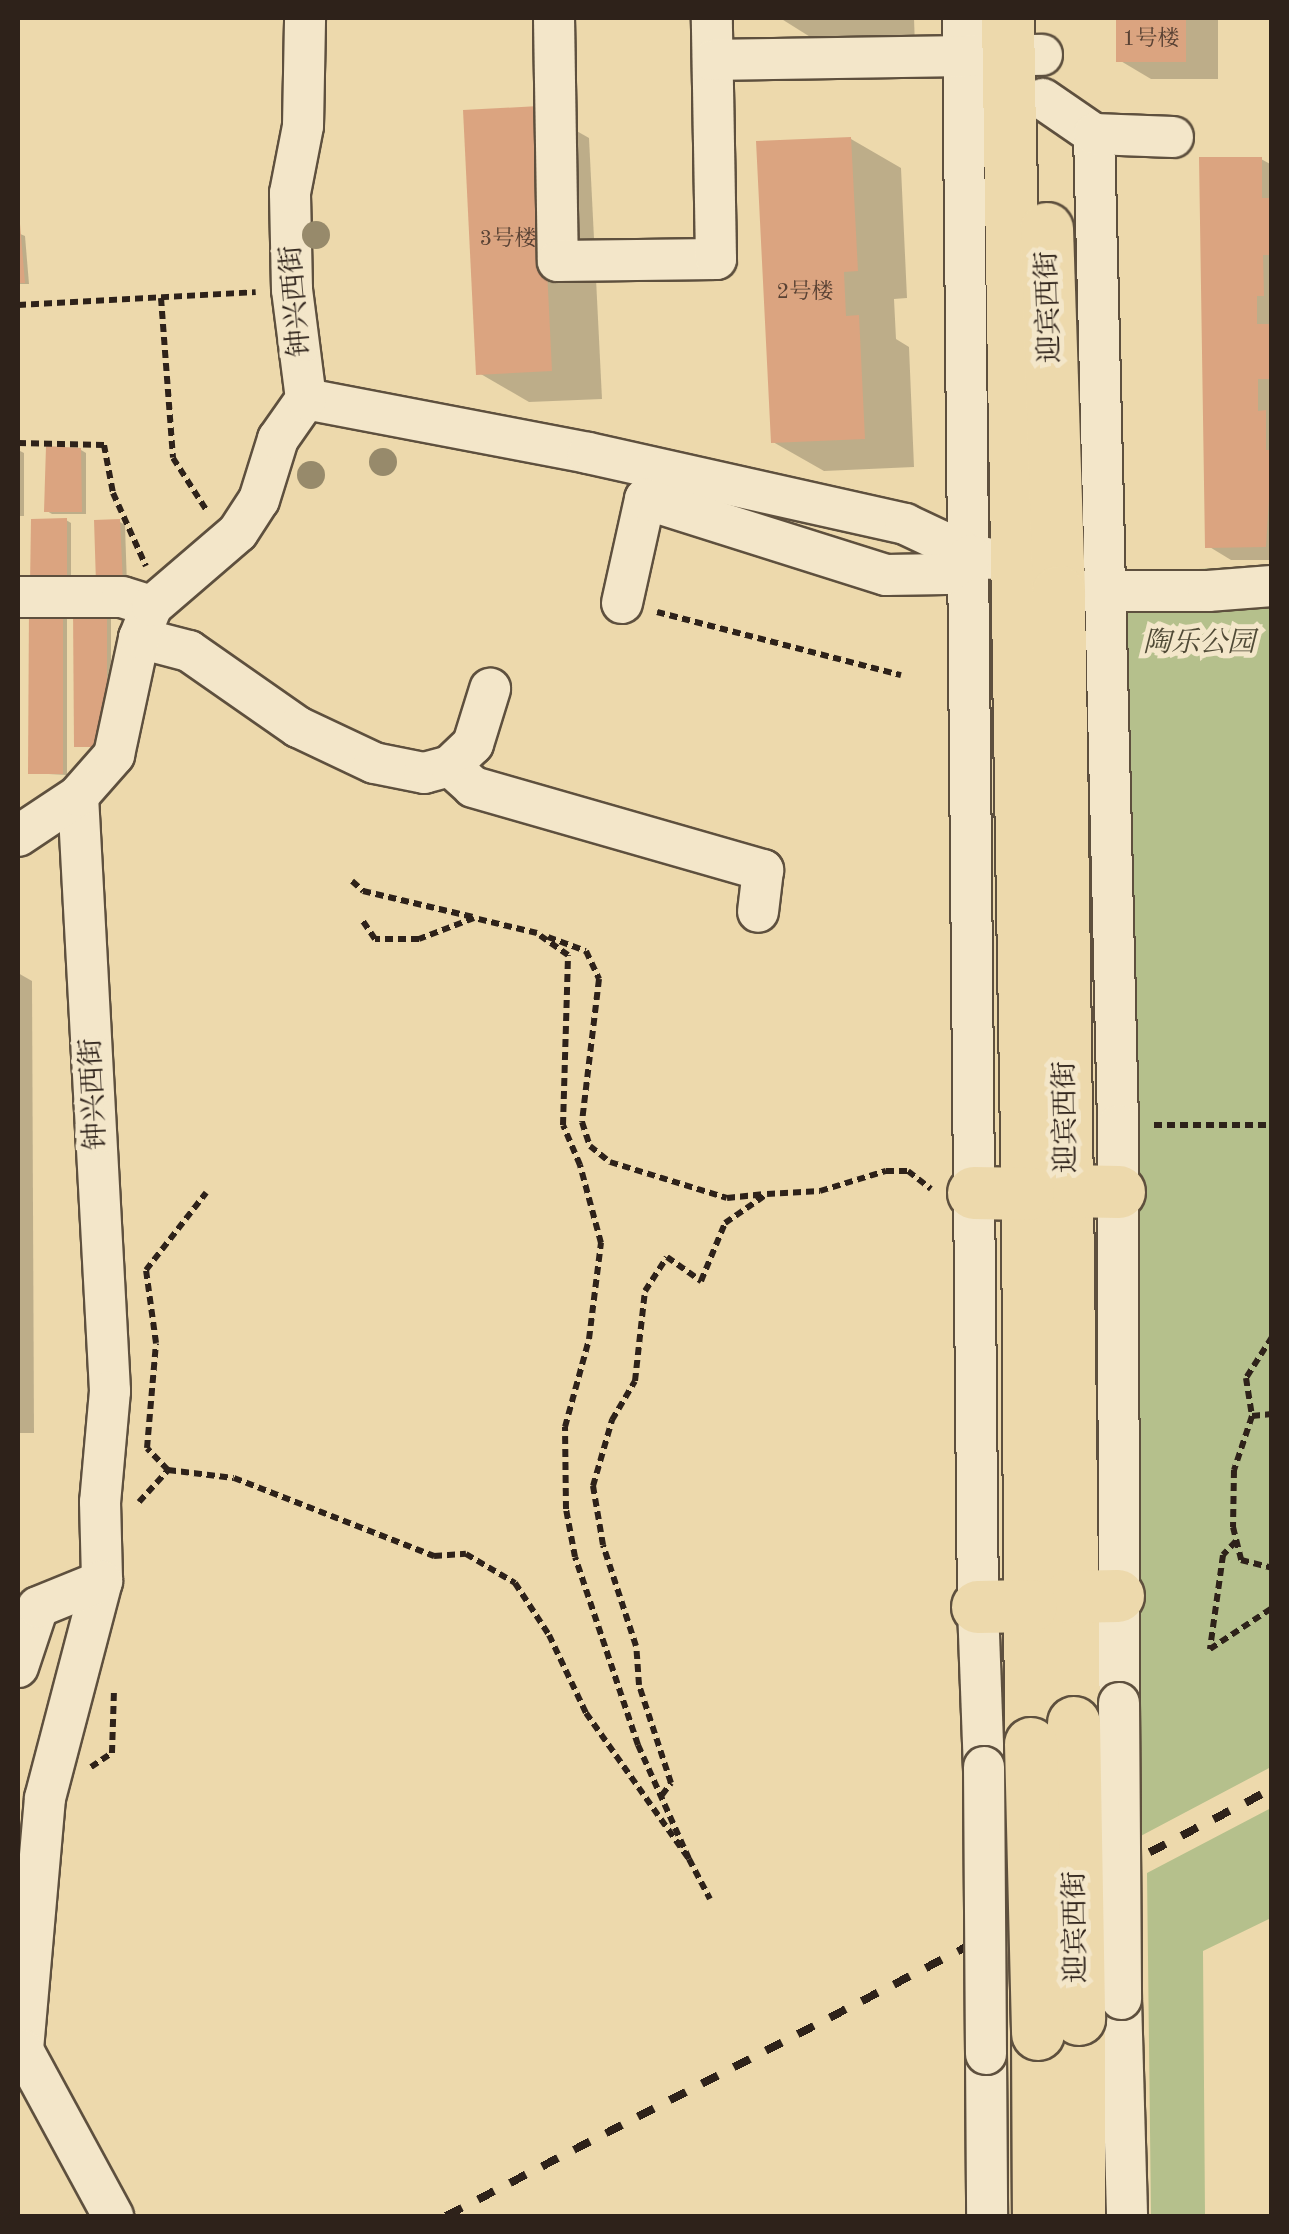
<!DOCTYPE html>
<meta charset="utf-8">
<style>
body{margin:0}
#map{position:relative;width:1289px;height:2234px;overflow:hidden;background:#edd9ac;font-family:"Old Standard TT","Noto Serif SC",serif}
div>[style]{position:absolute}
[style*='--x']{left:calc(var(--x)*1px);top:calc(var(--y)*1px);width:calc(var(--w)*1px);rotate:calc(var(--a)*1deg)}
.green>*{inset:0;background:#b5c08c}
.shadow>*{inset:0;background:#0003}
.building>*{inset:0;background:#dba480}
.path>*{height:6px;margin-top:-3px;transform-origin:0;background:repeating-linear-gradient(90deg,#2e221a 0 8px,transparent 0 13px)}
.roads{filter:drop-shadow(2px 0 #5e503e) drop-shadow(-2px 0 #5e503e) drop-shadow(0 2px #5e503e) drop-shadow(0 -2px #5e503e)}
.minor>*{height:40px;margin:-20px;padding:0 20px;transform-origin:20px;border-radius:20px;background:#f3e6c9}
.major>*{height:52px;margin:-26px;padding:0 26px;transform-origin:26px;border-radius:26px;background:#edd9ac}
.rail>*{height:8px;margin-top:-4px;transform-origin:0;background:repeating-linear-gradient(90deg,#2e221a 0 18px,transparent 0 36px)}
.bridges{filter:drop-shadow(2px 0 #5e503e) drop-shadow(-2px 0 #5e503e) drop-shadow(0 2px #5e503e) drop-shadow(0 -2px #5e503e)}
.minor-bridge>*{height:40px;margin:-20px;padding:0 20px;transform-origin:20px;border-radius:20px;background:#f3e6c9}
.major-bridge>*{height:52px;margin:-26px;padding:0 26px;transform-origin:26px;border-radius:26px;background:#edd9ac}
.trees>*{width:28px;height:28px;margin:-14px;border-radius:50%;background:#978a6b}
span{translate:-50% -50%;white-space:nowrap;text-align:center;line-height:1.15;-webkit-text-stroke:10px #f3e6c9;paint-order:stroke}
.number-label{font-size:22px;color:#594234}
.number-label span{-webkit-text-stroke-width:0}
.street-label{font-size:28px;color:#2e221a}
.park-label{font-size:28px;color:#504a36;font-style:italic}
.frame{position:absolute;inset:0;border:20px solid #2e221a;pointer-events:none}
</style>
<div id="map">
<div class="green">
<div style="clip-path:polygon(1272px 565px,1271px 1767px,1135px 1839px,1140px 1547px,1124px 573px)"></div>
<div style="clip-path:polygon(1271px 1808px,1271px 1918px,1203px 1951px,1205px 2216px,1151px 2216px,1147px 1873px)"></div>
</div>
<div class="shadow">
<div style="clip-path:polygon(780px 18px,914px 18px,915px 47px,831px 50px)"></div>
<div style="clip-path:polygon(1119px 18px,1218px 18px,1218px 79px,1151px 79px,1119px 60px)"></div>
<div style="clip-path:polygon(538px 109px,589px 138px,602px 399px,529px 402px,479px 373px)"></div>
<div style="clip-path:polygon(851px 139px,901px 168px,907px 298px,894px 299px,896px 339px,909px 347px,914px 467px,824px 471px,773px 442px)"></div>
<div style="clip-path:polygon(1261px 159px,1272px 165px,1272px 560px,1231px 560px,1208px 546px)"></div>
<div style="clip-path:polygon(18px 233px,25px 236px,29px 284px,18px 284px)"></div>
<div style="clip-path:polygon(18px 450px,24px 453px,24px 516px,18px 516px)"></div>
<div style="clip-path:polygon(81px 450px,86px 453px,86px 514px,52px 514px,47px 511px)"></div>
<div style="clip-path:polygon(66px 520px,71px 523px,71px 586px,37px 586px)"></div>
<div style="clip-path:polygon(120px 522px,125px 525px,127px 586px,103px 586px)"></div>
<div style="clip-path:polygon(31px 610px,67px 612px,67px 775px,30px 773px)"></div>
<div style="clip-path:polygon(75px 611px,111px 613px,111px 749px,76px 745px)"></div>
<div style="clip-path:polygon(18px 973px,32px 981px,34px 1433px,18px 1433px)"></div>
</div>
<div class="building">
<div style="clip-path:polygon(1116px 18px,1186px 18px,1186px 62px,1116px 62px)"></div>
<div style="clip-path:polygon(539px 106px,552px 371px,476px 375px,463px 110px)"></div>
<div style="clip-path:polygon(851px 137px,858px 271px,844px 272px,846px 316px,859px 315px,865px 439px,771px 443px,756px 141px)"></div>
<div style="clip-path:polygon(1199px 157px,1262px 157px,1262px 198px,1272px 198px,1272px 255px,1263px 255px,1264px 296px,1257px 296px,1257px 324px,1272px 324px,1272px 379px,1258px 379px,1258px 411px,1266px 410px,1266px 450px,1272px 450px,1266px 547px,1205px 548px)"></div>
<div style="clip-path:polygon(18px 224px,20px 224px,25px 283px,18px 283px)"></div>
<div style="clip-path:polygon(46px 446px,81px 448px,82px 512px,44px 512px)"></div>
<div style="clip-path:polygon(67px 518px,67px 585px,30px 585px,31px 519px)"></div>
<div style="clip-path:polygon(120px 519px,123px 585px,96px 584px,94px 520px)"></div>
<div style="clip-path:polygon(29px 607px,63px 607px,63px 774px,28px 774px)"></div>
<div style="clip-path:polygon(73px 608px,107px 608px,107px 747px,74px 747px)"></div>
</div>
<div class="path">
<div style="--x:161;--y:298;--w:160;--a:85.7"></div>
<div style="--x:173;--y:458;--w:63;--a:57.3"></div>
<div style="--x:18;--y:305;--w:238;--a:-3.1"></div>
<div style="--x:18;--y:443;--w:86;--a:1.3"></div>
<div style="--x:104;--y:445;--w:49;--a:79.4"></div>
<div style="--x:113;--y:493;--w:80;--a:65.7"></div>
<div style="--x:657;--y:612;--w:252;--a:14.5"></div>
<div style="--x:352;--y:881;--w:15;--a:42"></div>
<div style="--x:363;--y:891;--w:113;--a:13.3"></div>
<div style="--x:548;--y:937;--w:40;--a:20.2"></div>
<div style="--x:586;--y:951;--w:31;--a:65"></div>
<div style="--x:599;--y:979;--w:144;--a:96.8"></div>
<div style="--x:582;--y:1122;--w:25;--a:72"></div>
<div style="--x:590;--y:1146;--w:26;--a:39"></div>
<div style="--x:610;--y:1162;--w:122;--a:17.1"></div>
<div style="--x:727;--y:1198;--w:39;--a:-6"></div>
<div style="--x:1154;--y:1125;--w:118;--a:0"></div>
<div style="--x:1272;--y:1337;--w:49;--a:122.4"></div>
<div style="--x:1246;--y:1378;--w:38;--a:81"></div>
<div style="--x:1252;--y:1416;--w:57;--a:108.4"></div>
<div style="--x:1234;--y:1470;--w:57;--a:91"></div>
<div style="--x:1233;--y:1527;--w:34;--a:76"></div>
<div style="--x:1241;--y:1560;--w:32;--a:14"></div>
<div style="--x:1252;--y:1416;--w:20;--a:-6"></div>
<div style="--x:168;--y:1470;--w:30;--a:-134"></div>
<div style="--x:147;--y:1448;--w:105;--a:-85.1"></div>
<div style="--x:156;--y:1343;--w:74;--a:-97.8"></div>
<div style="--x:146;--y:1270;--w:98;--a:-52.1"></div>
<div style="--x:139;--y:1502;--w:43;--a:-47.8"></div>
<div style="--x:168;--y:1470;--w:66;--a:6.9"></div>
<div style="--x:234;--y:1478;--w:215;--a:21.3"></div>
<div style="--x:434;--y:1556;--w:32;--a:-4"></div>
<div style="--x:466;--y:1554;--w:57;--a:30.6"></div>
<div style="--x:515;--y:1583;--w:62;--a:56.8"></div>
<div style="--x:549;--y:1635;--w:86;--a:64.6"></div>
<div style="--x:586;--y:1713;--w:179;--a:54.8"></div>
<div style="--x:689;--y:1859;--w:125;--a:-114.1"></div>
<div style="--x:638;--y:1745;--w:198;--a:-108.5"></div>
<div style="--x:575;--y:1557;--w:49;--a:-100.6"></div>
<div style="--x:566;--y:1509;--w:82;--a:-90.7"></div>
<div style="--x:565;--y:1427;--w:91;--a:-74.7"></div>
<div style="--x:589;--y:1339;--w:97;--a:-82.9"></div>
<div style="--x:601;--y:1243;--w:81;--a:-105.1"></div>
<div style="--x:580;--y:1165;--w:43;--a:-113"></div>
<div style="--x:563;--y:1125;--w:170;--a:-88.3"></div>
<div style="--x:568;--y:955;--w:38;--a:-145"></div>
<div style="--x:537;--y:933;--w:65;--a:-166.6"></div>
<div style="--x:474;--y:918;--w:59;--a:159.1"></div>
<div style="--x:419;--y:939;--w:44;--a:180"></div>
<div style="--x:375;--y:939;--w:22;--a:-124"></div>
<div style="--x:1236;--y:1541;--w:19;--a:133"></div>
<div style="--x:1223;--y:1555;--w:95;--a:97.9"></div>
<div style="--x:1210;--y:1649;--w:74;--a:-33.5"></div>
<div style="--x:91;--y:1767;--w:25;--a:-34"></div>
<div style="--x:112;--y:1753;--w:63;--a:-88.2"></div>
<div style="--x:662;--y:1795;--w:15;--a:-53"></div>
<div style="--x:671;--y:1783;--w:103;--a:-108.1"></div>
<div style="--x:639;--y:1685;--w:39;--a:-94"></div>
<div style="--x:636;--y:1646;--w:106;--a:-108.1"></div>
<div style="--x:603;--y:1545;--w:60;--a:-99.6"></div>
<div style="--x:593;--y:1486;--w:69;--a:-73.9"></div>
<div style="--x:612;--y:1420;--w:45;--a:-59.5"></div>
<div style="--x:635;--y:1381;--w:91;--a:-83.7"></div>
<div style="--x:645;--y:1291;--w:40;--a:-57.1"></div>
<div style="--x:667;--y:1257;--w:42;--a:35.2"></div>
<div style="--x:701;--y:1281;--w:63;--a:-67.5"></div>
<div style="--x:725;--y:1223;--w:51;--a:-34.6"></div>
<div style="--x:767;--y:1194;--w:53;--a:-3.2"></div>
<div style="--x:820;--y:1191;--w:69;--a:-16.9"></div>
<div style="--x:886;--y:1171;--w:22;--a:0"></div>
<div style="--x:908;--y:1171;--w:29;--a:38"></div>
<div style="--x:689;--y:1859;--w:45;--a:62.3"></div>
</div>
<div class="roads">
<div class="minor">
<div style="--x:554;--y:18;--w:243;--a:89.1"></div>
<div style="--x:558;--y:261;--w:158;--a:-0.7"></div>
<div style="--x:716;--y:259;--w:241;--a:-91"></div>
<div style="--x:963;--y:18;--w:1589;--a:89.46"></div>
<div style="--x:978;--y:1607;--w:160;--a:87.9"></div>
<div style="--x:713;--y:60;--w:329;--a:-0.9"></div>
<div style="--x:1043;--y:99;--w:62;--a:34.5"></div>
<div style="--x:1094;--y:134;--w:991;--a:88.61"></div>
<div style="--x:1118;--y:1125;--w:578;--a:89.9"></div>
<div style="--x:1094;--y:134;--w:79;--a:2.2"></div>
<div style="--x:306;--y:399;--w:287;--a:10.8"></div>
<div style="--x:588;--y:453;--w:325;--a:12.6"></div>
<div style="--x:905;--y:524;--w:73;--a:25.2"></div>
<div style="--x:971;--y:555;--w:20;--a:11"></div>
<div style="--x:1081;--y:591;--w:127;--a:0"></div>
<div style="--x:1208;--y:591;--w:64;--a:-4.5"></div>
<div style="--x:18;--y:597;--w:104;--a:0"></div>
<div style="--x:122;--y:597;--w:31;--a:17"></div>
<div style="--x:622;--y:603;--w:107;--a:-77.5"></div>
<div style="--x:645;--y:499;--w:253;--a:17.5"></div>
<div style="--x:886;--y:575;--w:60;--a:-1"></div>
<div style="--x:946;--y:574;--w:31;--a:-37"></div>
<div style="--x:139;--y:638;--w:52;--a:14.6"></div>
<div style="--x:189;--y:651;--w:133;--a:34.9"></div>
<div style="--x:298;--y:727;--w:84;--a:25.3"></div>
<div style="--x:374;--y:763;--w:51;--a:11.3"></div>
<div style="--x:424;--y:773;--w:27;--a:-15"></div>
<div style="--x:450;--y:766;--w:32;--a:-44"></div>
<div style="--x:473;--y:744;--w:58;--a:-72.8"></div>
<div style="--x:450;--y:766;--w:31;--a:42"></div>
<div style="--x:473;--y:787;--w:302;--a:16"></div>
<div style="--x:763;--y:870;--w:42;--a:96.8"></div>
<div style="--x:78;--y:796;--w:596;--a:86.92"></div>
<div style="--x:110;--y:1391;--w:111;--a:95.1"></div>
<div style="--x:100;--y:1502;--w:79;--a:88.5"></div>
<div style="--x:102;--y:1581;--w:224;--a:104.7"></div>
<div style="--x:45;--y:1798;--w:253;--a:95"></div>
<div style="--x:23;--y:2050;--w:189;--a:61.5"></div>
<div style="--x:18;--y:836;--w:72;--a:-33.7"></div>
<div style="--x:78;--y:796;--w:55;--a:-48.7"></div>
<div style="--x:114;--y:755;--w:120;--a:-77.9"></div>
<div style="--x:139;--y:638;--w:35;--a:-68"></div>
<div style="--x:152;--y:606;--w:113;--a:-40.7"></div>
<div style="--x:238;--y:532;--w:38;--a:-57"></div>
<div style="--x:259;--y:500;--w:64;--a:-72.7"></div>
<div style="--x:278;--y:439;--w:49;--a:-55"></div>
<div style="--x:306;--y:399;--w:110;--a:-97.3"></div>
<div style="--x:292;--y:290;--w:97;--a:-91.2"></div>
<div style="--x:290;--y:193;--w:68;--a:-79"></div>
<div style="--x:303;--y:126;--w:108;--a:-88.9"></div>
<div style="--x:18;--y:1667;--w:63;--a:-71.6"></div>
<div style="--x:38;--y:1607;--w:69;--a:-22.1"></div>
<div style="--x:1121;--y:1999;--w:217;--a:88.4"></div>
<div style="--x:986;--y:2054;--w:162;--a:89.6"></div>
</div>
<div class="major">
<div style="--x:1008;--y:18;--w:1176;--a:89.03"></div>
<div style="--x:1028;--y:1194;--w:550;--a:89.69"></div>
<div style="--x:1047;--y:229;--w:363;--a:88.1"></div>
<div style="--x:1059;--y:592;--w:1131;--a:89.24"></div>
<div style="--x:1068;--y:1191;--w:51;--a:1.1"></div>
<div style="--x:974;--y:1193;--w:54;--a:1.1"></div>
<div style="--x:1069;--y:1597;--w:49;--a:-1.2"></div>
<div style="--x:978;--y:1607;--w:53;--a:-1.1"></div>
<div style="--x:1038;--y:2034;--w:182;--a:89.7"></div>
<div style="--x:1079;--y:2216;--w:197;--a:-90"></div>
</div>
</div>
<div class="rail">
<div style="--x:446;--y:2216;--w:930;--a:-27.34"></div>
</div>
<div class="bridges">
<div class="minor-bridge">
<div style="--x:1119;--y:1703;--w:296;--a:89.6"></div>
<div style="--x:984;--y:1767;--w:287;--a:89.6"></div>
</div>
<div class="major-bridge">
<div style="--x:1074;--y:1723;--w:296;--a:89"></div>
<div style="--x:1031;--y:1744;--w:290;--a:88.6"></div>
</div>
</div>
<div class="trees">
<div style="left:316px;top:235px"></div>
<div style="left:383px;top:462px"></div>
<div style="left:311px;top:475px"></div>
</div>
<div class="number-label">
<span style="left:1151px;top:40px">1号楼</span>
<span style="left:508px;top:240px">3号楼</span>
<span style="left:805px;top:293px">2号楼</span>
</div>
<div class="street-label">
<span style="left:297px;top:301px;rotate:-95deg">钟兴西街</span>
<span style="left:1050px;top:307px;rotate:-92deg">迎宾西街</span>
<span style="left:95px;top:1094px;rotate:-93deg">钟兴西街</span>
<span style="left:1067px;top:1117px;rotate:-91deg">迎宾西街</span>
<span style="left:1077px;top:1927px;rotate:-91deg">迎宾西街</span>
</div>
<div class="park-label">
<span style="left:1199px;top:644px">陶乐公园</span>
</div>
<div class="frame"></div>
</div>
